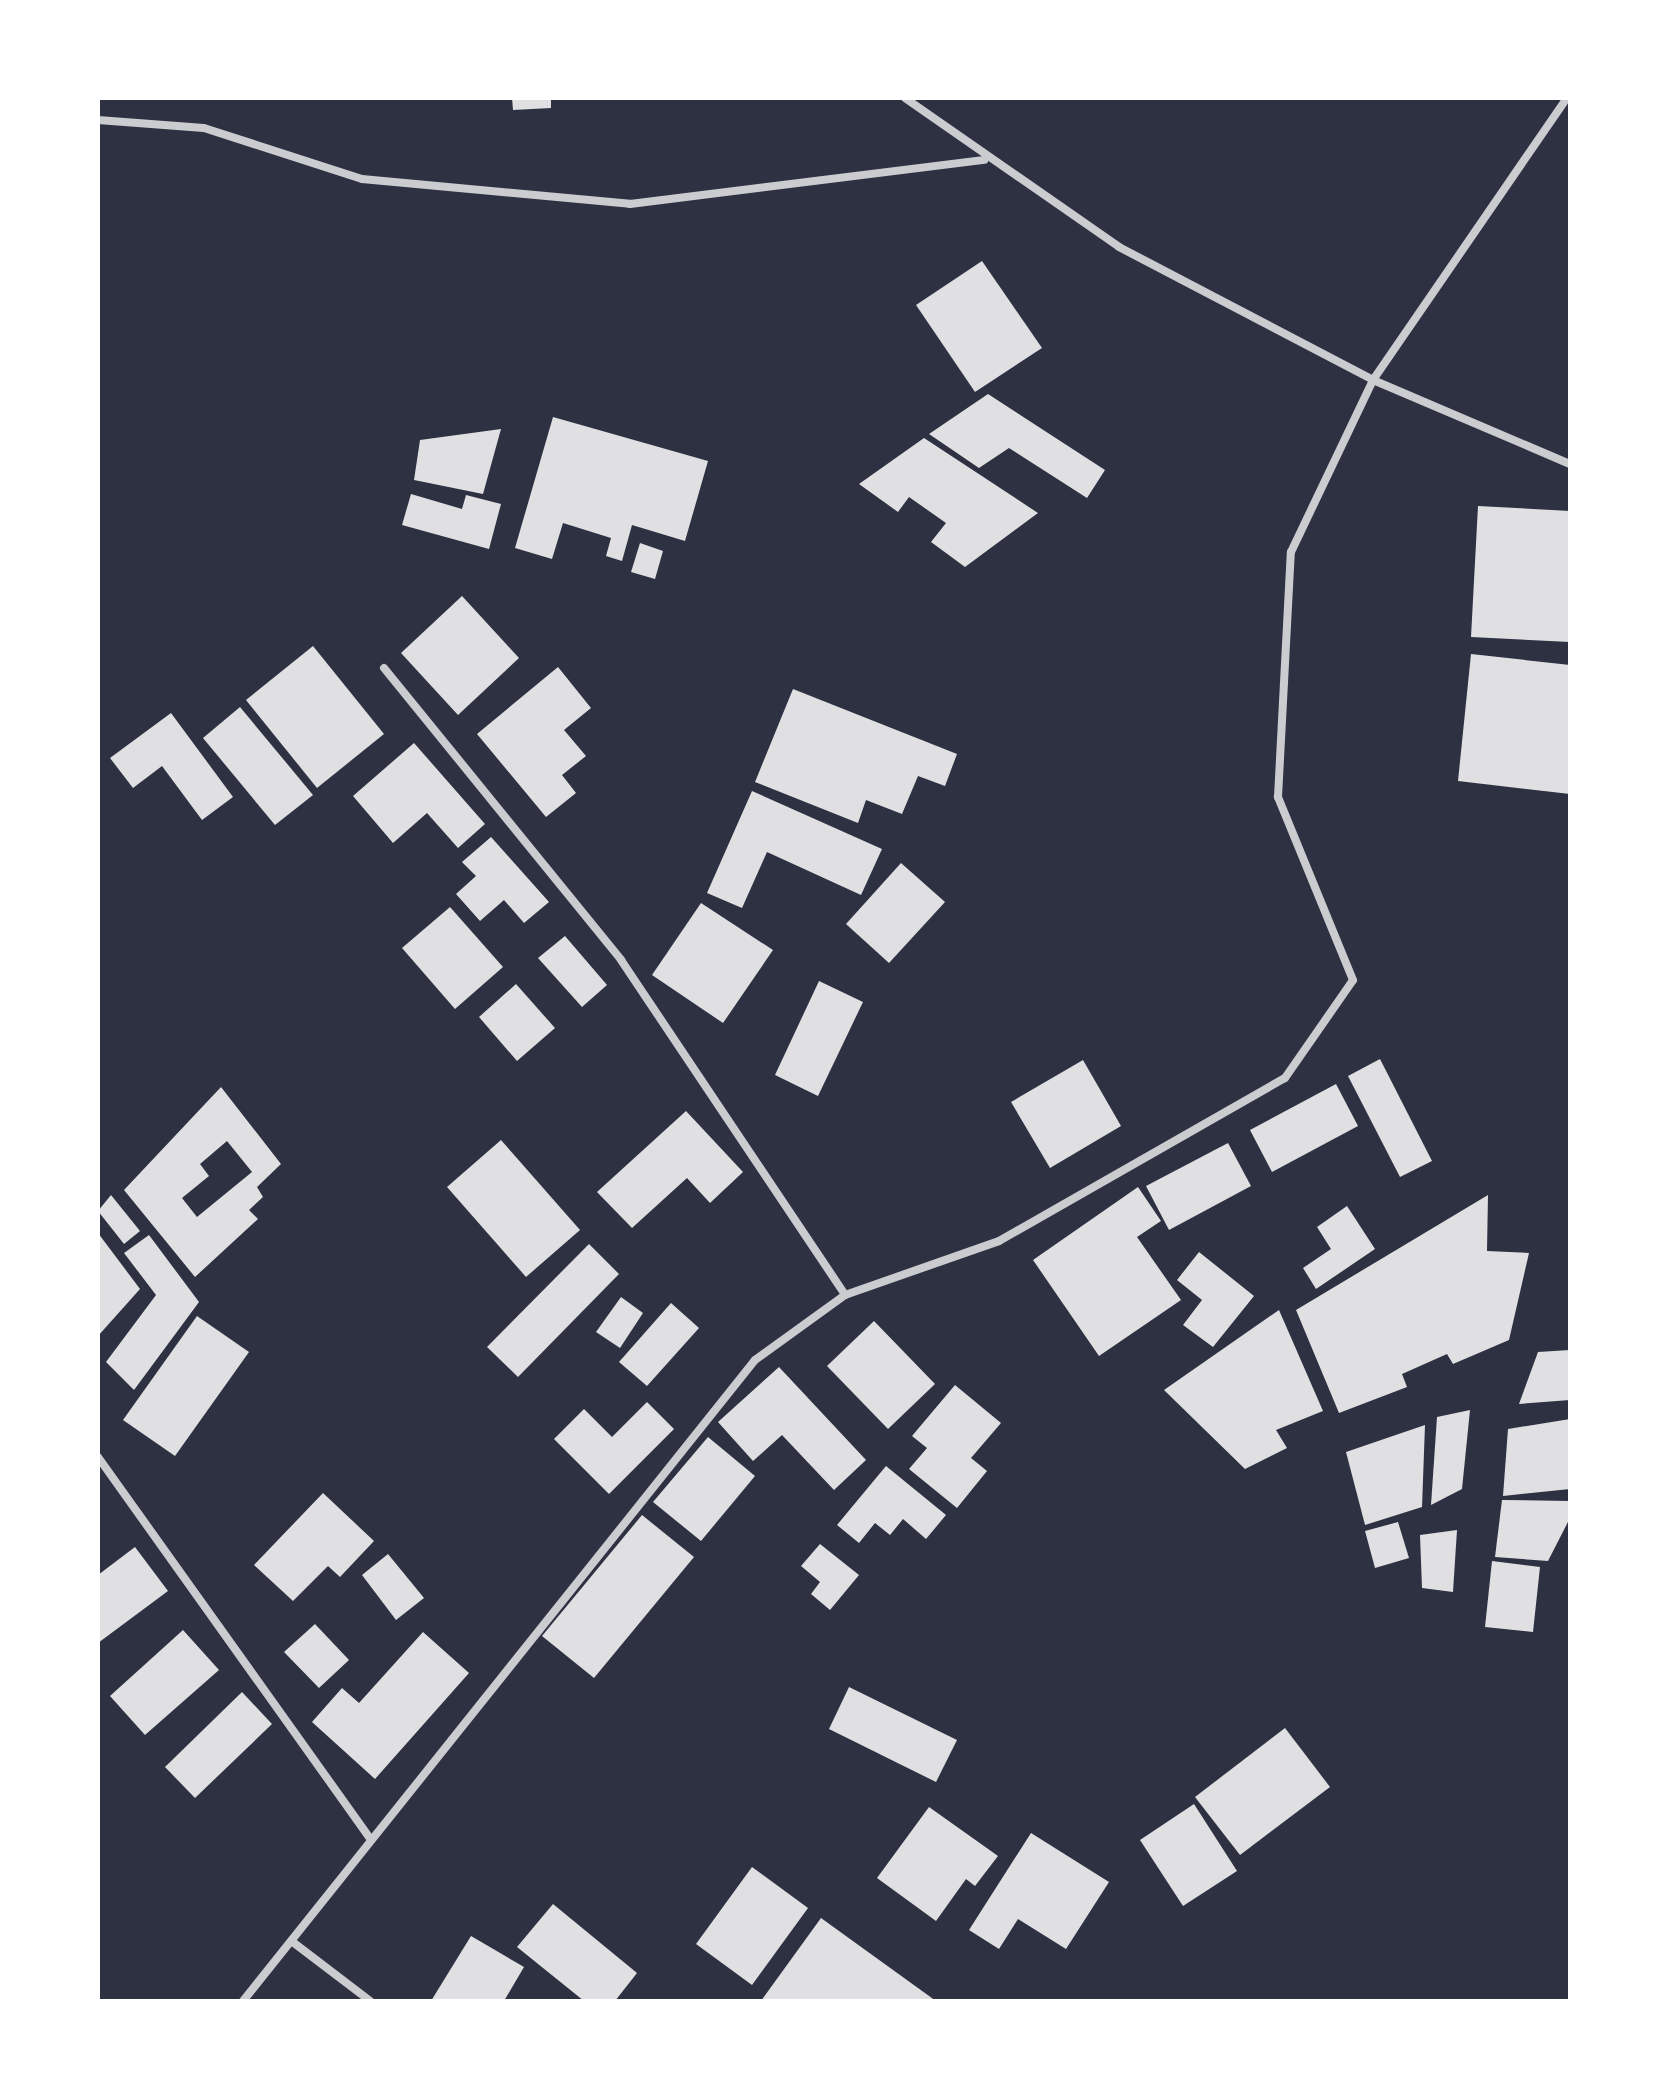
<!DOCTYPE html>
<style>
body{margin:0}
#map{position:relative;width:1668px;height:2099px;overflow:hidden;background:#2d3142;font-family:"PT Sans Narrow",sans-serif}
div>[style]{position:absolute}
[style*='--x']{left:calc(var(--x)*1px);top:calc(var(--y)*1px);width:calc(var(--w)*1px);rotate:calc(var(--a)*1deg)}
.building>*{inset:0;background:#e0e0e3}
.minor>*{height:8px;margin:-4px;padding:0 4px;transform-origin:4px;border-radius:4px;background:#caccd0}
span{translate:-50% -50%;white-space:nowrap;text-align:center;line-height:1.15;-webkit-text-stroke:6px #fff;paint-order:stroke}
.frame{position:absolute;inset:0;border:100px solid #fff;pointer-events:none}
</style>
<div id="map">
<div class="building">
<div style="clip-path:polygon(512px 98px,551px 98px,551px 108px,513px 110px)"></div>
<div style="clip-path:polygon(982px 261px,1042px 348px,975px 392px,916px 305px)"></div>
<div style="clip-path:polygon(988px 394px,1105px 470px,1087px 498px,1009px 448px,979px 468px,929px 434px)"></div>
<div style="clip-path:polygon(553px 417px,708px 461px,685px 541px,632px 525px,622px 561px,606px 556px,611px 538px,563px 523px,552px 559px,515px 548px)"></div>
<div style="clip-path:polygon(501px 429px,483px 494px,414px 480px,420px 440px)"></div>
<div style="clip-path:polygon(924px 438px,1038px 513px,965px 567px,931px 542px,946px 523px,909px 497px,898px 512px,859px 484px)"></div>
<div style="clip-path:polygon(411px 494px,462px 509px,466px 495px,501px 504px,489px 549px,402px 525px)"></div>
<div style="clip-path:polygon(1478px 506px,1570px 511px,1570px 642px,1471px 637px)"></div>
<div style="clip-path:polygon(640px 543px,663px 551px,655px 579px,631px 572px)"></div>
<div style="clip-path:polygon(462px 596px,519px 658px,458px 715px,401px 653px)"></div>
<div style="clip-path:polygon(313px 646px,384px 734px,317px 788px,246px 700px)"></div>
<div style="clip-path:polygon(1471px 654px,1570px 665px,1570px 794px,1458px 781px)"></div>
<div style="clip-path:polygon(558px 667px,591px 708px,564px 730px,586px 756px,562px 775px,576px 793px,546px 817px,477px 734px)"></div>
<div style="clip-path:polygon(793px 689px,957px 754px,945px 786px,918px 776px,902px 814px,866px 800px,858px 823px,755px 782px)"></div>
<div style="clip-path:polygon(240px 707px,313px 795px,275px 825px,203px 738px)"></div>
<div style="clip-path:polygon(171px 713px,233px 797px,202px 820px,162px 766px,133px 788px,110px 758px)"></div>
<div style="clip-path:polygon(414px 743px,485px 824px,458px 848px,427px 813px,393px 843px,353px 796px)"></div>
<div style="clip-path:polygon(752px 791px,882px 849px,861px 895px,767px 852px,742px 908px,707px 893px)"></div>
<div style="clip-path:polygon(491px 837px,549px 902px,524px 923px,504px 900px,480px 921px,456px 894px,476px 876px,462px 862px)"></div>
<div style="clip-path:polygon(901px 863px,945px 902px,889px 963px,846px 924px)"></div>
<div style="clip-path:polygon(701px 903px,773px 950px,723px 1023px,652px 975px)"></div>
<div style="clip-path:polygon(450px 907px,503px 967px,455px 1009px,402px 948px)"></div>
<div style="clip-path:polygon(565px 936px,607px 985px,582px 1007px,538px 958px)"></div>
<div style="clip-path:polygon(819px 981px,863px 1002px,818px 1096px,775px 1075px)"></div>
<div style="clip-path:polygon(516px 984px,555px 1028px,517px 1061px,479px 1017px)"></div>
<div style="clip-path:polygon(1380px 1059px,1432px 1161px,1400px 1177px,1348px 1076px)"></div>
<div style="clip-path:polygon(1083px 1060px,1121px 1126px,1050px 1168px,1011px 1102px)"></div>
<div style="clip-path:polygon(1336px 1084px,1358px 1126px,1272px 1172px,1250px 1130px)"></div>
<div style="clip-path:polygon(evenodd,221px 1087px,281px 1164px,257px 1187px,263px 1197px,249px 1210px,258px 1219px,195px 1277px,124px 1190px,221px 1087px,227px 1141px,252px 1172px,197px 1217px,182px 1198px,209px 1176px,200px 1164px,227px 1141px)"></div>
<div style="clip-path:polygon(686px 1111px,743px 1172px,710px 1203px,687px 1178px,632px 1228px,597px 1192px)"></div>
<div style="clip-path:polygon(501px 1140px,580px 1230px,526px 1277px,447px 1187px)"></div>
<div style="clip-path:polygon(1228px 1143px,1251px 1186px,1169px 1230px,1146px 1186px)"></div>
<div style="clip-path:polygon(1138px 1187px,1161px 1221px,1137px 1237px,1181px 1300px,1099px 1356px,1033px 1260px)"></div>
<div style="clip-path:polygon(111px 1195px,140px 1231px,124px 1244px,98px 1211px)"></div>
<div style="clip-path:polygon(1488px 1195px,1487px 1251px,1529px 1253px,1509px 1340px,1453px 1364px,1447px 1354px,1402px 1374px,1407px 1387px,1339px 1413px,1296px 1310px)"></div>
<div style="clip-path:polygon(1347px 1206px,1375px 1249px,1316px 1289px,1303px 1268px,1331px 1249px,1317px 1227px)"></div>
<div style="clip-path:polygon(98px 1233px,140px 1289px,98px 1336px)"></div>
<div style="clip-path:polygon(149px 1235px,199px 1302px,134px 1390px,106px 1362px,156px 1295px,124px 1253px)"></div>
<div style="clip-path:polygon(589px 1244px,619px 1274px,518px 1377px,487px 1347px)"></div>
<div style="clip-path:polygon(1199px 1252px,1254px 1296px,1213px 1347px,1183px 1325px,1202px 1300px,1177px 1280px)"></div>
<div style="clip-path:polygon(621px 1297px,643px 1313px,620px 1348px,596px 1332px)"></div>
<div style="clip-path:polygon(671px 1303px,699px 1328px,647px 1386px,619px 1362px)"></div>
<div style="clip-path:polygon(1279px 1310px,1323px 1411px,1276px 1430px,1287px 1448px,1245px 1469px,1164px 1390px)"></div>
<div style="clip-path:polygon(197px 1316px,249px 1352px,175px 1456px,123px 1420px)"></div>
<div style="clip-path:polygon(874px 1321px,935px 1384px,888px 1429px,827px 1366px)"></div>
<div style="clip-path:polygon(1570px 1350px,1570px 1400px,1519px 1404px,1538px 1352px)"></div>
<div style="clip-path:polygon(779px 1367px,866px 1460px,834px 1490px,782px 1435px,753px 1461px,718px 1422px)"></div>
<div style="clip-path:polygon(955px 1385px,1001px 1423px,971px 1458px,987px 1471px,957px 1508px,909px 1469px,927px 1448px,912px 1436px)"></div>
<div style="clip-path:polygon(647px 1402px,674px 1429px,609px 1494px,554px 1439px,584px 1409px,612px 1437px)"></div>
<div style="clip-path:polygon(1470px 1410px,1462px 1489px,1431px 1505px,1437px 1417px)"></div>
<div style="clip-path:polygon(1570px 1419px,1570px 1489px,1503px 1496px,1508px 1429px)"></div>
<div style="clip-path:polygon(1425px 1425px,1422px 1507px,1365px 1525px,1346px 1452px)"></div>
<div style="clip-path:polygon(708px 1437px,755px 1476px,701px 1541px,653px 1502px)"></div>
<div style="clip-path:polygon(886px 1466px,946px 1515px,926px 1539px,903px 1519px,890px 1535px,875px 1523px,859px 1543px,837px 1525px)"></div>
<div style="clip-path:polygon(323px 1493px,374px 1541px,340px 1577px,328px 1566px,293px 1601px,254px 1565px)"></div>
<div style="clip-path:polygon(1502px 1500px,1570px 1501px,1570px 1518px,1548px 1561px,1495px 1557px)"></div>
<div style="clip-path:polygon(642px 1515px,694px 1557px,594px 1678px,542px 1636px)"></div>
<div style="clip-path:polygon(1398px 1522px,1409px 1558px,1375px 1568px,1365px 1531px)"></div>
<div style="clip-path:polygon(1457px 1530px,1453px 1592px,1422px 1588px,1420px 1535px)"></div>
<div style="clip-path:polygon(820px 1544px,859px 1575px,830px 1610px,811px 1594px,820px 1582px,801px 1566px)"></div>
<div style="clip-path:polygon(135px 1547px,168px 1591px,98px 1643px,98px 1575px)"></div>
<div style="clip-path:polygon(388px 1554px,424px 1598px,396px 1620px,362px 1575px)"></div>
<div style="clip-path:polygon(1492px 1561px,1540px 1567px,1533px 1632px,1485px 1627px)"></div>
<div style="clip-path:polygon(315px 1624px,349px 1660px,319px 1688px,284px 1652px)"></div>
<div style="clip-path:polygon(183px 1630px,219px 1670px,145px 1735px,110px 1696px)"></div>
<div style="clip-path:polygon(423px 1632px,469px 1673px,375px 1779px,312px 1722px,342px 1688px,359px 1703px)"></div>
<div style="clip-path:polygon(849px 1687px,957px 1740px,936px 1782px,829px 1729px)"></div>
<div style="clip-path:polygon(242px 1692px,272px 1724px,195px 1798px,165px 1767px)"></div>
<div style="clip-path:polygon(1285px 1728px,1330px 1787px,1240px 1855px,1195px 1797px)"></div>
<div style="clip-path:polygon(1194px 1804px,1237px 1871px,1183px 1906px,1140px 1840px)"></div>
<div style="clip-path:polygon(929px 1807px,998px 1856px,975px 1886px,966px 1879px,936px 1921px,877px 1878px)"></div>
<div style="clip-path:polygon(1031px 1833px,1109px 1882px,1066px 1949px,1018px 1919px,999px 1949px,969px 1930px)"></div>
<div style="clip-path:polygon(752px 1867px,808px 1908px,752px 1985px,696px 1944px)"></div>
<div style="clip-path:polygon(553px 1904px,637px 1973px,615px 2001px,584px 2001px,517px 1947px)"></div>
<div style="clip-path:polygon(821px 1918px,936px 2001px,761px 2001px)"></div>
<div style="clip-path:polygon(471px 1936px,524px 1967px,504px 2001px,431px 2001px)"></div>
</div>
<div class="minor">
<div style="--x:905;--y:98;--w:261;--a:34.8"></div>
<div style="--x:1119;--y:247;--w:287;--a:27.6"></div>
<div style="--x:1373;--y:380;--w:214;--a:23.1"></div>
<div style="--x:98;--y:120;--w:106;--a:4.3"></div>
<div style="--x:204;--y:128;--w:166;--a:17.9"></div>
<div style="--x:362;--y:179;--w:269;--a:5.3"></div>
<div style="--x:630;--y:204;--w:357;--a:-7.1"></div>
<div style="--x:384;--y:668;--w:376;--a:50.9"></div>
<div style="--x:621;--y:960;--w:403;--a:56.2"></div>
<div style="--x:98;--y:1457;--w:469;--a:54.5"></div>
<div style="--x:294;--y:1943;--w:96;--a:37.3"></div>
<div style="--x:243;--y:2001;--w:820;--a:-51.38"></div>
<div style="--x:755;--y:1360;--w:111;--a:-35.8"></div>
<div style="--x:845;--y:1295;--w:163;--a:-19.3"></div>
<div style="--x:999;--y:1241;--w:329;--a:-29.7"></div>
<div style="--x:1285;--y:1078;--w:119;--a:-55.2"></div>
<div style="--x:1353;--y:980;--w:198;--a:-112.3"></div>
<div style="--x:1278;--y:797;--w:245;--a:-87"></div>
<div style="--x:1291;--y:552;--w:191;--a:-64.5"></div>
<div style="--x:1373;--y:380;--w:342;--a:-55.5"></div>
</div>
<div class="frame"></div>
</div>
